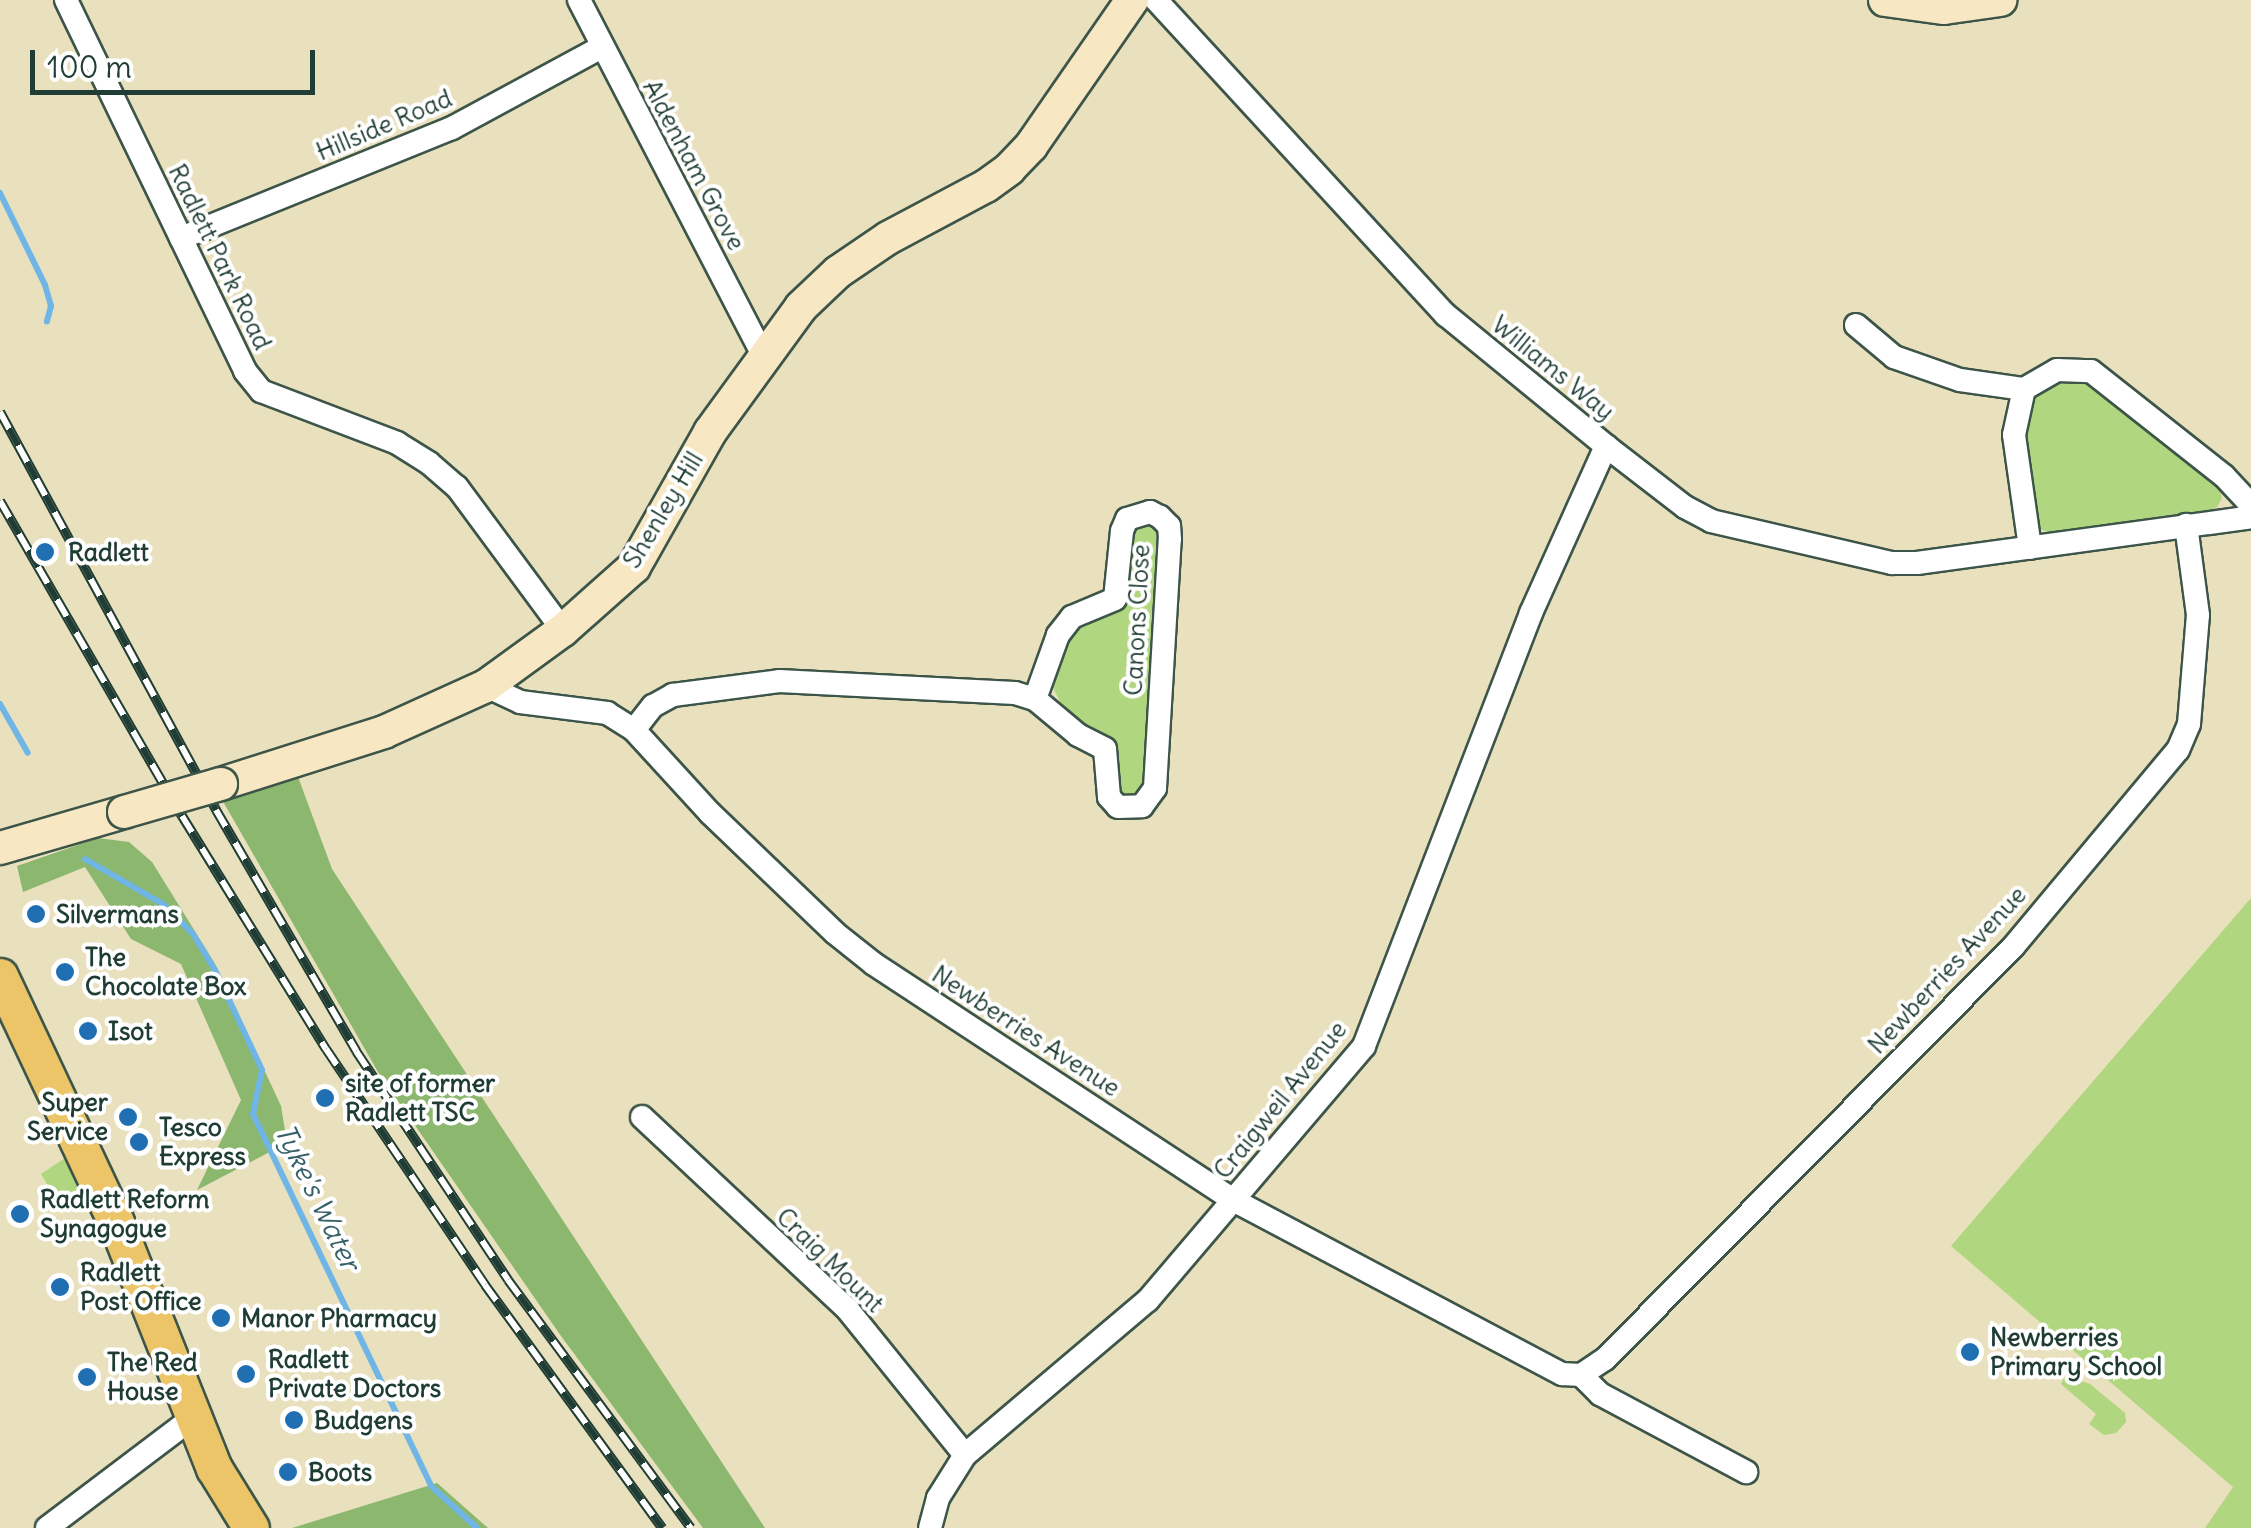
<!DOCTYPE html>
<style>
body{margin:0}
#map{position:relative;width:2251px;height:1528px;overflow:hidden;background:#e9e0bd;font-family:Delius,sans-serif}
div>[style]{position:absolute}
[style*='--x']{left:calc(var(--x)*1px);top:calc(var(--y)*1px);width:calc(var(--w)*1px);rotate:calc(var(--a)*1deg)}
.green>*{inset:0;background:#b0d67f}
.forest>*{inset:0;background:#8cb76e}
.stream>*{height:6px;margin:-3px;padding:0 3px;transform-origin:3px;border-radius:3px;background:#6fb5e6}
.roads{filter:drop-shadow(2px 0 #3d5549) drop-shadow(-2px 0 #3d5549) drop-shadow(0 2px #3d5549) drop-shadow(0 -2px #3d5549)}
.street>*{height:22px;margin:-11px;padding:0 11px;transform-origin:11px;border-radius:11px;background:#fff}
.secondary>*{height:32px;margin:-16px;padding:0 16px;transform-origin:16px;border-radius:16px;background:#f7e8c3}
.primary>*{height:35px;margin:-17.5px;padding:0 17.5px;transform-origin:17.5px;border-radius:17.5px;background:#ecc569}
.rail>*{height:10px;margin-top:-5px;transform-origin:0;background:repeating-linear-gradient(90deg,#fff 0 19px,#1f3d34 0 38px);box-sizing:border-box;border-block:2px solid #1f3d34}
.bridges{filter:drop-shadow(2px 0 #3d5549) drop-shadow(-2px 0 #3d5549) drop-shadow(0 2px #3d5549) drop-shadow(0 -2px #3d5549)}
.secondary-bridge>*{height:32px;margin:-16px;padding:0 16px;transform-origin:16px;border-radius:16px;background:#f7e8c3}
.dots>*{width:28px;height:28px;translate:-50% -50%;box-sizing:border-box;border:5px solid #fff;border-radius:50%}
span{translate:-50% -50%;white-space:nowrap;text-align:center;line-height:1.15;-webkit-text-stroke:8px #fff;paint-order:stroke}
.street-label{font-size:25px;color:#1f3d34}
.poi-label{font-size:25px;color:#1f3d34;font-weight:700}
.left{translate:0 -50%;text-align:left}
.right{translate:-100% -50%;text-align:right}
.water-label{font-size:28px;color:#376169;font-style:italic}
.scale{position:absolute;left:30px;top:50px;width:285px;height:45px;box-sizing:border-box;border:5px solid #1f3d34;border-top:0;padding-left:12px;font-size:30px;line-height:35px;white-space:nowrap;color:#1f3d34;-webkit-text-stroke:8px #fff;paint-order:stroke}
</style>
<div id="map">
<div class="green">
<div style="clip-path:polygon(2084px 375px,2219px 483px,2222px 498px,2217px 507px,2212px 511px,2053px 534px,2042px 530px,2036px 523px,2022px 410px,2042px 385px)"></div>
<div style="clip-path:polygon(1139px 519px,1163px 529px,1148px 786px,1142px 799px,1116px 795px,1114px 755px,1069px 719px,1053px 688px,1052px 668px,1071px 631px,1095px 615px,1129px 530px)"></div>
<div style="clip-path:polygon(2251px 898px,2251px 1528px,2205px 1528px,2233px 1487px,1951px 1246px)"></div>
<div style="clip-path:polygon(65px 1158px,85px 1196px,61px 1208px,41px 1174px)"></div>
<div style="clip-path:polygon(2065px 1376px,2090px 1384px,2125px 1413px,2126px 1422px,2116px 1433px,2104px 1435px,2089px 1424px,2096px 1414px,2061px 1384px)"></div>
</div>
<div class="forest">
<div style="clip-path:polygon(297px 774px,332px 869px,765px 1528px,703px 1528px,561px 1336px,378px 1072px,221px 798px)"></div>
<div style="clip-path:polygon(98px 838px,129px 842px,152px 862px,214px 962px,281px 1106px,287px 1143px,197px 1190px,241px 1100px,181px 964px,131px 939px,85px 867px,23px 892px,17px 866px)"></div>
<div style="clip-path:polygon(437px 1483px,488px 1528px,292px 1528px)"></div>
</div>
<div class="stream">
<div style="--x:0;--y:193;--w:102;--a:63.9"></div>
<div style="--x:45;--y:285;--w:22;--a:74"></div>
<div style="--x:51;--y:306;--w:16;--a:105"></div>
<div style="--x:0;--y:704;--w:56;--a:60.3"></div>
<div style="--x:85;--y:859;--w:90;--a:30"></div>
<div style="--x:163;--y:904;--w:42;--a:45"></div>
<div style="--x:193;--y:934;--w:42;--a:58.6"></div>
<div style="--x:215;--y:970;--w:110;--a:64.8"></div>
<div style="--x:262;--y:1070;--w:45;--a:101.6"></div>
<div style="--x:253;--y:1114;--w:412;--a:64.4"></div>
<div style="--x:431;--y:1486;--w:62;--a:42.4"></div>
</div>
<div class="roads">
<div class="street">
<div style="--x:66;--y:0;--w:412;--a:64.2"></div>
<div style="--x:245;--y:371;--w:26;--a:51"></div>
<div style="--x:261;--y:391;--w:146;--a:20.9"></div>
<div style="--x:397;--y:443;--w:38;--a:32"></div>
<div style="--x:429;--y:463;--w:37;--a:41"></div>
<div style="--x:457;--y:487;--w:178;--a:53.5"></div>
<div style="--x:579;--y:0;--w:400;--a:62.6"></div>
<div style="--x:1156;--y:0;--w:428;--a:47.4"></div>
<div style="--x:1446;--y:315;--w:207;--a:39.3"></div>
<div style="--x:1606;--y:446;--w:100;--a:37.7"></div>
<div style="--x:1685;--y:507;--w:30;--a:28"></div>
<div style="--x:1711;--y:521;--w:186;--a:13.1"></div>
<div style="--x:1892;--y:563;--w:25;--a:0"></div>
<div style="--x:1917;--y:563;--w:337;--a:-7.8"></div>
<div style="--x:181;--y:238;--w:292;--a:-22.1"></div>
<div style="--x:452;--y:128;--w:170;--a:-28.4"></div>
<div style="--x:1856;--y:325;--w:50;--a:40.1"></div>
<div style="--x:1894;--y:357;--w:70;--a:19.2"></div>
<div style="--x:1960;--y:380;--w:65;--a:8"></div>
<div style="--x:2024;--y:389;--w:38;--a:-30"></div>
<div style="--x:2057;--y:370;--w:34;--a:2"></div>
<div style="--x:2091;--y:371;--w:169;--a:38.3"></div>
<div style="--x:2224;--y:476;--w:40;--a:47"></div>
<div style="--x:2024;--y:389;--w:47;--a:102.3"></div>
<div style="--x:2014;--y:435;--w:114;--a:81.9"></div>
<div style="--x:486;--y:686;--w:38;--a:25"></div>
<div style="--x:520;--y:702;--w:88;--a:7.2"></div>
<div style="--x:607;--y:713;--w:32;--a:32"></div>
<div style="--x:634;--y:730;--w:113;--a:47.5"></div>
<div style="--x:710;--y:813;--w:173;--a:43.8"></div>
<div style="--x:835;--y:933;--w:50;--a:38.5"></div>
<div style="--x:874;--y:964;--w:432;--a:33.3"></div>
<div style="--x:1235;--y:1201;--w:370;--a:27.9"></div>
<div style="--x:1562;--y:1374;--w:19;--a:3"></div>
<div style="--x:1581;--y:1375;--w:27;--a:45"></div>
<div style="--x:1600;--y:1394;--w:166;--a:28.1"></div>
<div style="--x:634;--y:730;--w:31;--a:-52"></div>
<div style="--x:653;--y:706;--w:23;--a:-29"></div>
<div style="--x:673;--y:695;--w:107;--a:-7.5"></div>
<div style="--x:779;--y:681;--w:236;--a:2.9"></div>
<div style="--x:1015;--y:693;--w:21;--a:17"></div>
<div style="--x:1035;--y:699;--w:56;--a:39.9"></div>
<div style="--x:1078;--y:735;--w:30;--a:27"></div>
<div style="--x:1105;--y:749;--w:48;--a:85.2"></div>
<div style="--x:1109;--y:797;--w:13;--a:48"></div>
<div style="--x:1118;--y:807;--w:24;--a:-2"></div>
<div style="--x:1142;--y:806;--w:22;--a:-54"></div>
<div style="--x:1155;--y:788;--w:249;--a:-86.6"></div>
<div style="--x:1170;--y:539;--w:13;--a:-94"></div>
<div style="--x:1169;--y:526;--w:13;--a:-135"></div>
<div style="--x:1160;--y:517;--w:11;--a:-153"></div>
<div style="--x:1150;--y:512;--w:24;--a:163"></div>
<div style="--x:1127;--y:519;--w:13;--a:113"></div>
<div style="--x:1122;--y:531;--w:68;--a:95.9"></div>
<div style="--x:1115;--y:599;--w:47;--a:157.3"></div>
<div style="--x:1072;--y:617;--w:23;--a:128"></div>
<div style="--x:1058;--y:635;--w:68;--a:109.8"></div>
<div style="--x:642;--y:1117;--w:282;--a:43.1"></div>
<div style="--x:848;--y:1310;--w:186;--a:51.1"></div>
<div style="--x:1581;--y:1375;--w:29;--a:-34"></div>
<div style="--x:1605;--y:1359;--w:580;--a:-45.28"></div>
<div style="--x:2013;--y:947;--w:257;--a:-50.1"></div>
<div style="--x:2178;--y:750;--w:28;--a:-67"></div>
<div style="--x:2189;--y:724;--w:109;--a:-85.3"></div>
<div style="--x:2198;--y:615;--w:91;--a:-97.6"></div>
<div style="--x:47;--y:1528;--w:184;--a:-37.1"></div>
<div style="--x:930;--y:1528;--w:31;--a:-75"></div>
<div style="--x:938;--y:1498;--w:51;--a:-57.9"></div>
<div style="--x:965;--y:1455;--w:240;--a:-40.3"></div>
<div style="--x:1148;--y:1300;--w:333;--a:-49.6"></div>
<div style="--x:1364;--y:1046;--w:464;--a:-68.9"></div>
<div style="--x:1531;--y:613;--w:183;--a:-65.8"></div>
</div>
<div class="secondary">
<div style="--x:1885;--y:0;--w:60;--a:7.7"></div>
<div style="--x:1944;--y:8;--w:57;--a:-8.1"></div>
<div style="--x:221;--y:784;--w:171;--a:-17.7"></div>
<div style="--x:384;--y:732;--w:112;--a:-24.3"></div>
<div style="--x:486;--y:686;--w:95;--a:-36"></div>
<div style="--x:563;--y:630;--w:95;--a:-41.6"></div>
<div style="--x:634;--y:567;--w:155;--a:-60.6"></div>
<div style="--x:710;--y:432;--w:155;--a:-53.9"></div>
<div style="--x:801;--y:307;--w:51;--a:-43.4"></div>
<div style="--x:838;--y:272;--w:60;--a:-34.2"></div>
<div style="--x:888;--y:238;--w:111;--a:-28"></div>
<div style="--x:986;--y:186;--w:29;--a:-36"></div>
<div style="--x:1009;--y:169;--w:32;--a:-46"></div>
<div style="--x:1031;--y:146;--w:178;--a:-55.3"></div>
<div style="--x:0;--y:848;--w:129;--a:-16.2"></div>
</div>
<div class="primary">
<div style="--x:0;--y:976;--w:272;--a:64.8"></div>
<div style="--x:116;--y:1222;--w:265;--a:68.3"></div>
<div style="--x:214;--y:1468;--w:70;--a:58.3"></div>
</div>
</div>
<div class="rail">
<div style="--x:0;--y:412;--w:453;--a:61.5"></div>
<div style="--x:216;--y:810;--w:279;--a:59.8"></div>
<div style="--x:356;--y:1051;--w:275;--a:56.4"></div>
<div style="--x:508;--y:1280;--w:308;--a:53.6"></div>
<div style="--x:0;--y:501;--w:364;--a:60"></div>
<div style="--x:182;--y:816;--w:274;--a:58.3"></div>
<div style="--x:326;--y:1049;--w:285;--a:56"></div>
<div style="--x:485;--y:1285;--w:301;--a:53.9"></div>
</div>
<div class="bridges">
<div class="secondary-bridge">
<div style="--x:124;--y:812;--w:101;--a:-16.1"></div>
</div>
</div>
<div class="dots">
<div style="left:45px;top:552px;background:#1f6fb2"></div>
<div style="left:36px;top:914px;background:#1f6fb2"></div>
<div style="left:65px;top:972px;background:#1f6fb2"></div>
<div style="left:88px;top:1031px;background:#1f6fb2"></div>
<div style="left:325px;top:1098px;background:#1f6fb2"></div>
<div style="left:128px;top:1117px;background:#1f6fb2"></div>
<div style="left:139px;top:1142px;background:#1f6fb2"></div>
<div style="left:20px;top:1214px;background:#1f6fb2"></div>
<div style="left:60px;top:1287px;background:#1f6fb2"></div>
<div style="left:221px;top:1318px;background:#1f6fb2"></div>
<div style="left:1970px;top:1352px;background:#1f6fb2"></div>
<div style="left:246px;top:1374px;background:#1f6fb2"></div>
<div style="left:87px;top:1377px;background:#1f6fb2"></div>
<div style="left:294px;top:1420px;background:#1f6fb2"></div>
<div style="left:288px;top:1472px;background:#1f6fb2"></div>
</div>
<div class="street-label">
<span style="left:384px;top:125px;rotate:-23deg">Hillside Road</span>
<span style="left:694px;top:165px;rotate:62deg">Aldenham Grove</span>
<span style="left:220px;top:257px;rotate:64deg">Radlett Park Road</span>
<span style="left:1553px;top:368px;rotate:39deg">Williams Way</span>
<span style="left:663px;top:510px;rotate:-59deg">Shenley Hill</span>
<span style="left:1137px;top:620px;rotate:-87deg">Canons Close</span>
<span style="left:1947px;top:970px;rotate:-47deg">Newberries Avenue</span>
<span style="left:1026px;top:1031px;rotate:33deg">Newberries Avenue</span>
<span style="left:1280px;top:1100px;rotate:-51deg">Craigweil Avenue</span>
<span style="left:830px;top:1260px;rotate:44deg">Craig Mount</span>
</div>
<div class="poi-label">
<span class="left" style="left:68px;top:552px">Radlett</span>
<span class="left" style="left:56px;top:914px">Silvermans</span>
<span class="left" style="left:85px;top:972px">The<br>Chocolate Box</span>
<span class="left" style="left:108px;top:1031px">Isot</span>
<span class="left" style="left:345px;top:1098px">site of former<br>Radlett TSC</span>
<span class="right" style="left:108px;top:1117px">Super<br>Service</span>
<span class="left" style="left:159px;top:1142px">Tesco<br>Express</span>
<span class="left" style="left:40px;top:1214px">Radlett Reform<br>Synagogue</span>
<span class="left" style="left:80px;top:1287px">Radlett<br>Post Office</span>
<span class="left" style="left:241px;top:1318px">Manor Pharmacy</span>
<span class="left" style="left:1990px;top:1352px">Newberries<br>Primary School</span>
<span class="left" style="left:268px;top:1374px">Radlett<br>Private Doctors</span>
<span class="left" style="left:107px;top:1377px">The Red<br>House</span>
<span class="left" style="left:314px;top:1420px">Budgens</span>
<span class="left" style="left:308px;top:1472px">Boots</span>
</div>
<div class="water-label">
<span style="left:318px;top:1197px;rotate:64deg">Tyke's Water</span>
</div>
<div class="scale">100 m</div>
</div>
